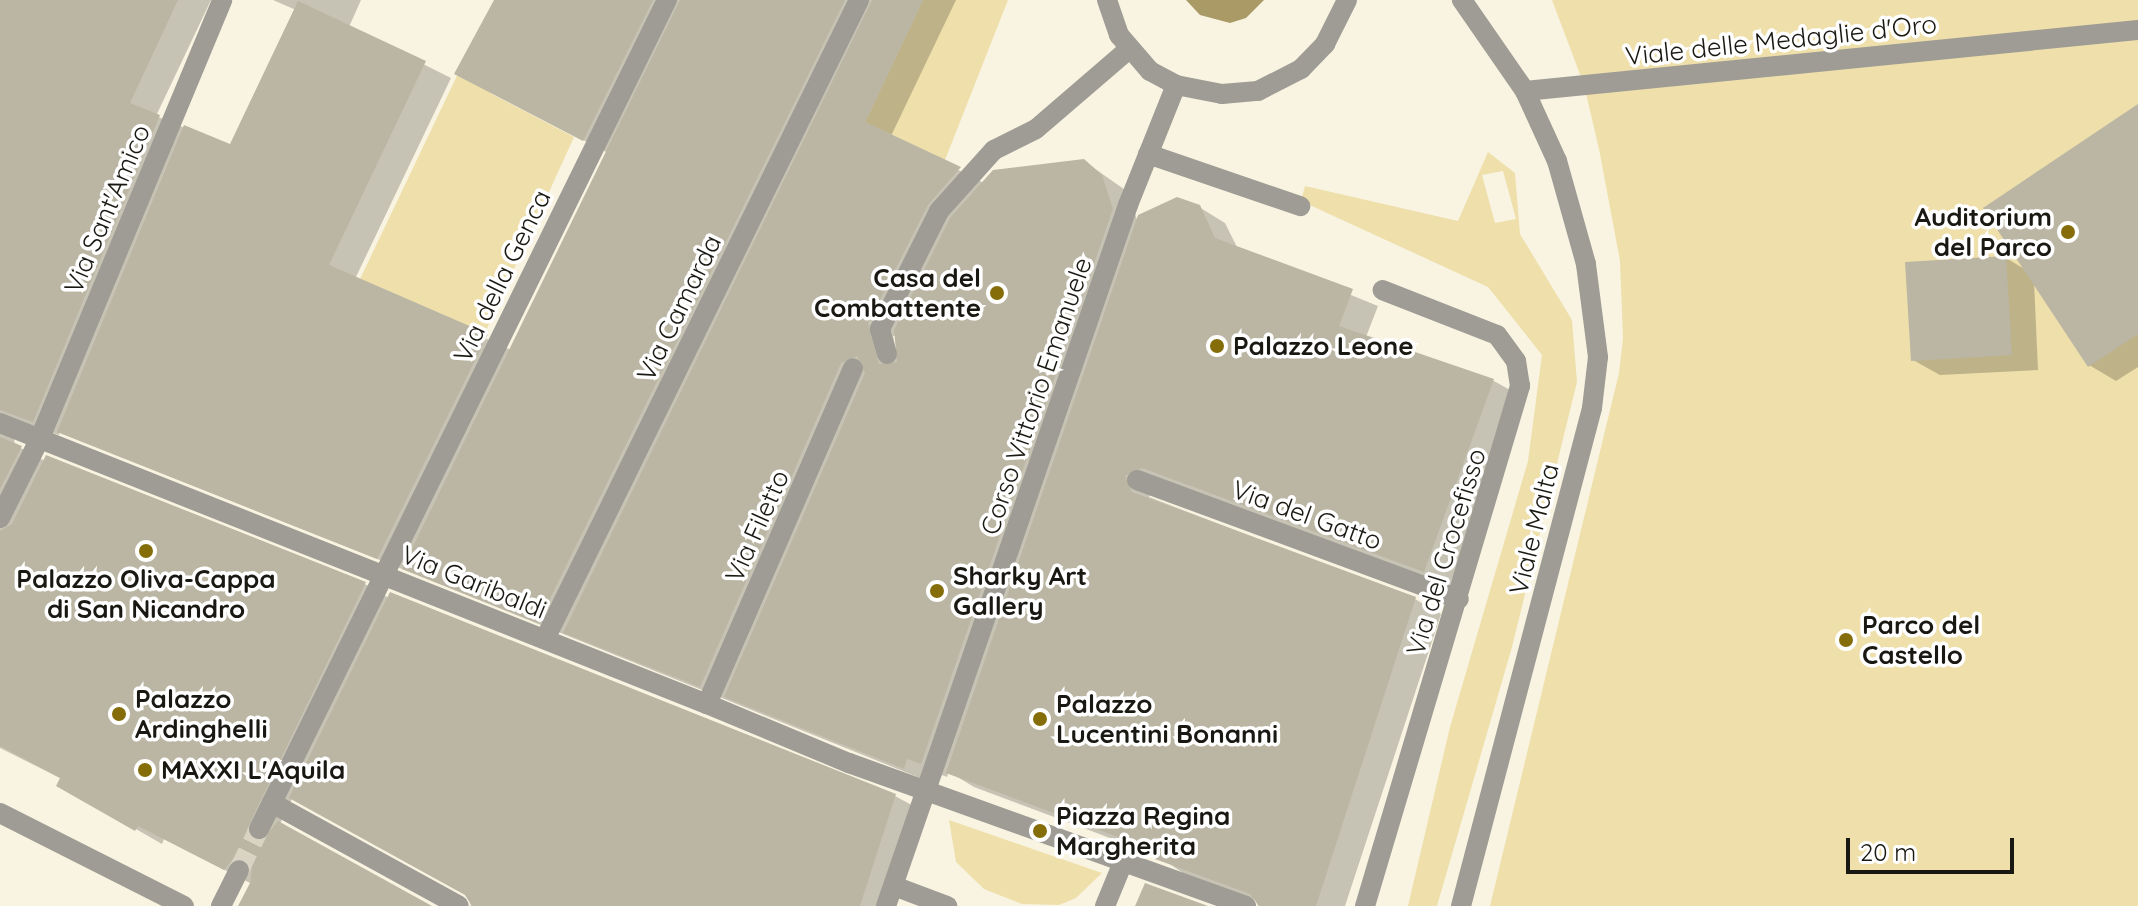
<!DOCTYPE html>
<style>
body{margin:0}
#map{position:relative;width:2138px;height:906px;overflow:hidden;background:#f9f4e2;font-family:Quicksand,sans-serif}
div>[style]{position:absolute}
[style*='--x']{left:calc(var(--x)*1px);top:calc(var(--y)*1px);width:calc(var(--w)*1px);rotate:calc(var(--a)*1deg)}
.green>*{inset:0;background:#eedfab}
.water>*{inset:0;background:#a99a66}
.shadow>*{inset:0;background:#0003}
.building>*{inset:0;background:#bbb6a4}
.minor-tunnel>*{height:20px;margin-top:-10px;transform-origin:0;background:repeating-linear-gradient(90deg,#d8d3c3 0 20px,transparent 0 30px)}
.pedestrian>*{height:20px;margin:-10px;padding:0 10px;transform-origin:10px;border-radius:10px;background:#9e9c94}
.minor>*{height:20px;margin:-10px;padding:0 10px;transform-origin:10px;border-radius:10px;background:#9e9c94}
.dots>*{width:22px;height:22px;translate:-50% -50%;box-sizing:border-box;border:4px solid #fff;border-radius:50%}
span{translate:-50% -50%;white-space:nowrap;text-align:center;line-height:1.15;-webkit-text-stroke:7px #fff;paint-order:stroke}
.street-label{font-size:26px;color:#1a1812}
.poi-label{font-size:26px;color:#1a1812;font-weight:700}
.right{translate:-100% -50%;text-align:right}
.left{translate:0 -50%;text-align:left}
.scale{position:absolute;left:1846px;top:838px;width:168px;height:36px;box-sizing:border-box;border:4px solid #1a1812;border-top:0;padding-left:10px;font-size:24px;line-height:28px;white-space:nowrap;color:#1a1812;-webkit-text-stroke:6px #fff;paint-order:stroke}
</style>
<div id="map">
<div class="green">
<div style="clip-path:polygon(923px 0,1008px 0,945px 160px,865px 122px)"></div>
<div style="clip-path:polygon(1552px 0,2138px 0,2138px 906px,1490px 906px,1619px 373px,1623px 338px,1620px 261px,1599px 149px,1584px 85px)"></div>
<div style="clip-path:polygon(485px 17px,518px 34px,490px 93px,574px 137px,485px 333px,360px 279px)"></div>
<div style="clip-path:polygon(evenodd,1488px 152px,1515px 173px,1520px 234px,1572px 320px,1577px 382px,1512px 647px,1437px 906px,1408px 906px,1450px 727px,1528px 461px,1542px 355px,1488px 287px,1301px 201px,1305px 186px,1458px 221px,1488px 152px,1503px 171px,1516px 219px,1495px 223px,1482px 175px,1503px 171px)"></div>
<div style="clip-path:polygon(949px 820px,1102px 873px,1076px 898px,1059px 905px,1022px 904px,984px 889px,956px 862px)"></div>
</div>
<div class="water">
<div style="clip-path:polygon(1186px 0,1264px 0,1246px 18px,1230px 23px,1200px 15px)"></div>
</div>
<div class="shadow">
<div style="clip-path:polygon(evenodd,0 0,211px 0,156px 116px,231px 147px,296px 10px,273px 0,361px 0,349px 27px,451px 78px,355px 279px,511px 350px,608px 153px,483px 88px,496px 0,956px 0,891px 136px,984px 183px,1084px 161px,1128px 192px,1138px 223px,1199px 207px,1225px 223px,1238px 249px,1378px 306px,1366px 337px,1494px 381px,1519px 395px,1450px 585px,1155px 484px,1149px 497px,1415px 599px,1441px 614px,1345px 906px,1258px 906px,1255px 899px,1183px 873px,1158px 856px,974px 787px,949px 772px,947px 777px,934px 772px,930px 782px,60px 431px,59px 435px,26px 424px,13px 434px,15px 445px,45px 461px,47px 458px,365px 584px,389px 598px,895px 796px,921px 810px,890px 906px,471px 906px,467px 894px,293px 797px,280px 824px,428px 906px,240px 906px,252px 884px,164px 839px,162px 844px,59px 785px,62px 779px,0 748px,0 0,893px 336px,897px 336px,898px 361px,893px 336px)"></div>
<div style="clip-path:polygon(2138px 115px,2138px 367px,2116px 381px,2089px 365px,2034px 281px,2038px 370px,1940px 375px,1913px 360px,2006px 258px,2026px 270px)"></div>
</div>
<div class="building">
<div style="clip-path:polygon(0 0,178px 0,130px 103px,160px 115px,33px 422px,0 410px)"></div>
<div style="clip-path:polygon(494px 0,653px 0,583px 141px,454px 74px)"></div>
<div style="clip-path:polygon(680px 0,845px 0,538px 623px,402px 569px)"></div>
<div style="clip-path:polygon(872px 0,923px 0,865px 122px,961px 167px,928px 205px,868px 323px,879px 364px,897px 362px,894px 330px,950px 218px,993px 170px,1084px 159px,1102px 175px,1113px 209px,921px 764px,907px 759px,904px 769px,724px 697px,865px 373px,857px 356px,841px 363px,700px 687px,563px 633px)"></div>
<div style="clip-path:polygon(298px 1px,426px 61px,329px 265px,488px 334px,377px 559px,57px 432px,184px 125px,230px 144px)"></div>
<div style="clip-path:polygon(2138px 104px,2138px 334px,2088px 367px,1983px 208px)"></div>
<div style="clip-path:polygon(1177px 197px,1200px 205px,1215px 238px,1353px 289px,1339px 326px,1494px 379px,1424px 572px,1142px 468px,1125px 476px,1132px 492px,1416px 597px,1316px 906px,1259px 906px,1250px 894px,1155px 859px,1158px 852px,946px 773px,1138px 215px)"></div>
<div style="clip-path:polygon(2006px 256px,2012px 355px,1911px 361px,1905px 262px)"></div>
<div style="clip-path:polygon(0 437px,22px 446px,0 489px)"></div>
<div style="clip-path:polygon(46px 455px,366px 582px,246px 831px,261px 842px,278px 821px,432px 906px,238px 906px,250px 883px,252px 868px,245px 859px,233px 859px,224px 870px,138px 826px,135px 831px,56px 786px,60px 778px,0 746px,0 531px,12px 524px)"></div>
<div style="clip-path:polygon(390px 592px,896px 794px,860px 906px,472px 906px,465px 895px,289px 798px)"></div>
<div style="clip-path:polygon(1145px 883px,1208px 906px,1135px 906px)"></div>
</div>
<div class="minor-tunnel">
<div style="--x:239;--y:870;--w:46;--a:-64"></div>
</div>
<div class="pedestrian">
<div style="--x:1525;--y:91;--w:616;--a:-5.68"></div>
<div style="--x:1148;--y:154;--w:161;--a:18.9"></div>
<div style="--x:707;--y:704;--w:154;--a:22.6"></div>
<div style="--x:849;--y:763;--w:422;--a:19.8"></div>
<div style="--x:894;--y:886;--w:57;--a:20.7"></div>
<div style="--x:886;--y:906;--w:742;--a:-70.95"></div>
<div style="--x:1128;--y:205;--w:129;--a:-68.2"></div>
<div style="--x:1105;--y:906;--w:50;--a:-67.6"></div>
</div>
<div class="minor">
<div style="--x:1107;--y:0;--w:37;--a:71"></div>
<div style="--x:1119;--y:35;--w:48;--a:49.3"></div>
<div style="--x:1150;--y:71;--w:30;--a:28"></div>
<div style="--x:1176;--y:85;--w:47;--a:11.1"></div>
<div style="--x:1222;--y:94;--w:36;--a:-5"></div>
<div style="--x:1258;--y:91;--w:48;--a:-27.1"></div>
<div style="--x:1301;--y:69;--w:35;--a:-46"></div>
<div style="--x:1325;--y:44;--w:49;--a:-63.4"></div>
<div style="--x:887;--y:354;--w:26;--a:-106"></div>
<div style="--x:880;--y:329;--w:132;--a:-63.4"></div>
<div style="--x:939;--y:211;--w:82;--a:-48"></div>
<div style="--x:994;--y:150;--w:47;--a:-26.6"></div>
<div style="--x:1036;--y:129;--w:121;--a:-40.7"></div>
<div style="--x:0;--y:423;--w:761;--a:21.68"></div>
<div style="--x:707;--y:704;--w:366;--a:-66.5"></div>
<div style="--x:1137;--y:480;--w:343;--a:20.3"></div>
<div style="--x:0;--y:518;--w:89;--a:-63.4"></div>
<div style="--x:40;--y:438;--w:474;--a:-67.4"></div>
<div style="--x:545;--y:639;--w:712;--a:-63.83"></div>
<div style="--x:272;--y:803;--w:213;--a:28.8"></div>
<div style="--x:0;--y:813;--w:206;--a:26.8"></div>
<div style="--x:259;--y:829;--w:924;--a:-63.8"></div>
<div style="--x:221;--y:906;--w:40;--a:-63.4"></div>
<div style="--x:1365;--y:906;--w:543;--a:-73.4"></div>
<div style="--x:1520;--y:386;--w:25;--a:-99"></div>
<div style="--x:1516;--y:361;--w:32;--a:-126"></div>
<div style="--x:1497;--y:335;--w:123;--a:-158.6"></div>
<div style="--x:1461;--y:906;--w:515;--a:-75.26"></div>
<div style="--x:1592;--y:408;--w:51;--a:-83.3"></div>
<div style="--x:1598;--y:357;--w:94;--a:-97.4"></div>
<div style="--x:1586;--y:264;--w:107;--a:-105.7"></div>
<div style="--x:1557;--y:161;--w:77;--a:-114.6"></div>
<div style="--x:1525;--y:91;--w:111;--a:-124.7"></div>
</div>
<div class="dots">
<div style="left:2068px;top:232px;background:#856d0a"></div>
<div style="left:997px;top:293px;background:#856d0a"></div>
<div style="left:1217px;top:346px;background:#856d0a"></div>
<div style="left:146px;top:551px;background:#856d0a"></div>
<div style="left:937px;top:591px;background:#856d0a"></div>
<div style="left:1846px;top:640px;background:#856d0a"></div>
<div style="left:119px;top:714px;background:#856d0a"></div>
<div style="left:1040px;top:719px;background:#856d0a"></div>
<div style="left:145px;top:770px;background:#856d0a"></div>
<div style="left:1040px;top:831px;background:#856d0a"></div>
</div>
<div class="street-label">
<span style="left:1781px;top:40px;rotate:-6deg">Viale delle Medaglie d'Oro</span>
<span style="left:107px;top:209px;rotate:-67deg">Via Sant'Amico</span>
<span style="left:502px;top:276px;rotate:-64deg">Via della Genca</span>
<span style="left:679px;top:308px;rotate:-64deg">Via Camarda</span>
<span style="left:1036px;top:396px;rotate:-71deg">Corso Vittorio Emanuele</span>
<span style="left:1307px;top:515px;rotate:20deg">Via del Gatto</span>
<span style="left:757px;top:526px;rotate:-66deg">Via Filetto</span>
<span style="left:1534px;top:529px;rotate:-76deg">Viale Malta</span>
<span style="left:1446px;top:552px;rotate:-73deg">Via del Crocefisso</span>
<span style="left:474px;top:582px;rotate:22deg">Via Garibaldi</span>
</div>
<div class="poi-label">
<span class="right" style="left:2052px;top:232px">Auditorium<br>del Parco</span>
<span class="right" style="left:981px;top:293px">Casa del<br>Combattente</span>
<span class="left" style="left:1233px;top:346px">Palazzo Leone</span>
<span class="left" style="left:953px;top:591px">Sharky Art<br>Gallery</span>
<span style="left:146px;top:594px">Palazzo Oliva-Cappa<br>di San Nicandro</span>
<span class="left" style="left:1862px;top:640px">Parco del<br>Castello</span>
<span class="left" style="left:135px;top:714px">Palazzo<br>Ardinghelli</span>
<span class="left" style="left:1056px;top:719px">Palazzo<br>Lucentini Bonanni</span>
<span class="left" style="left:161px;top:770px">MAXXI L'Aquila</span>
<span class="left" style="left:1056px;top:831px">Piazza Regina<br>Margherita</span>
</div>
<div class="scale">20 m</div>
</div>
